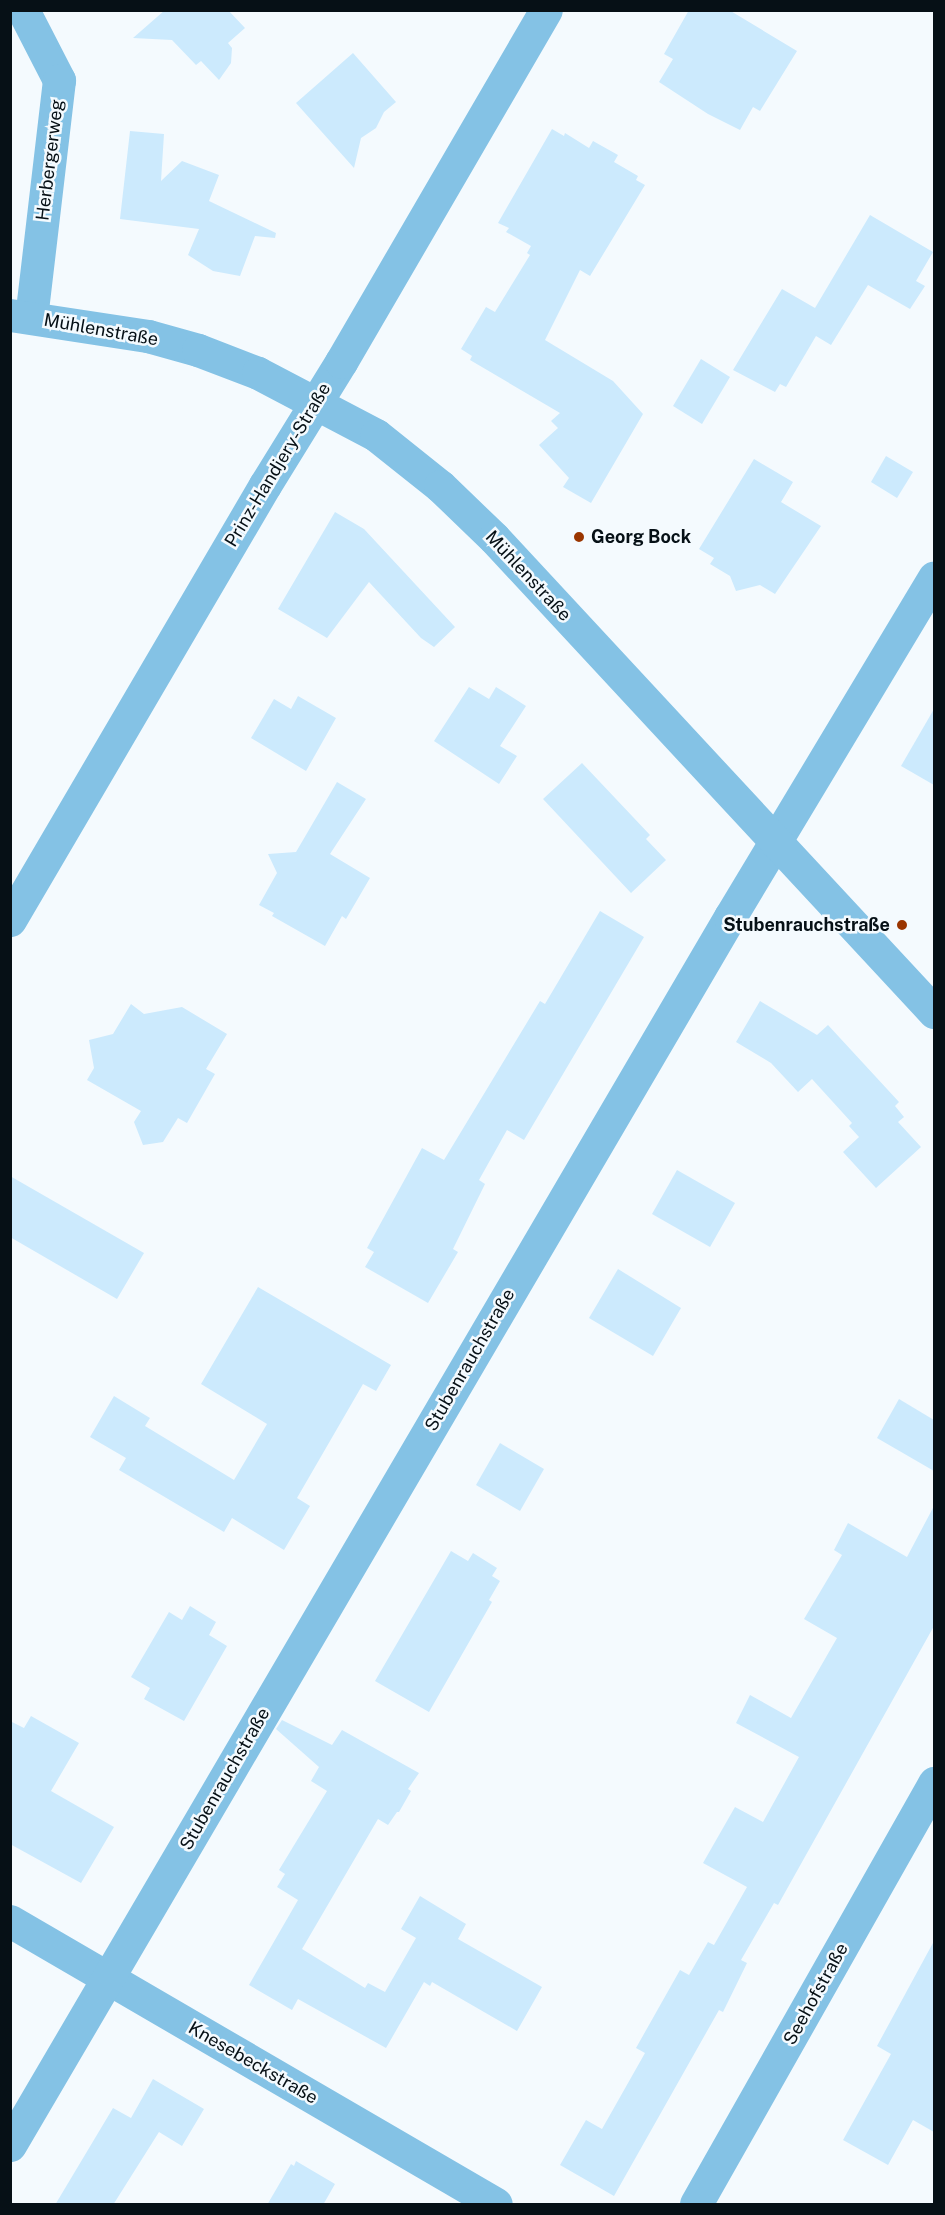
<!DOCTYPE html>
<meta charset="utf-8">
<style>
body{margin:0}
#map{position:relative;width:945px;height:2215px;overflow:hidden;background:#f4fafe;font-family:"Public Sans",sans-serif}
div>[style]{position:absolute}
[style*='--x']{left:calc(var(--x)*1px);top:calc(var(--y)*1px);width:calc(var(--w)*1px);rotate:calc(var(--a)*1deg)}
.building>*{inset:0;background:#cceafd}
.minor>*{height:33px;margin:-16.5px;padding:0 16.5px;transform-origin:16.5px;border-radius:16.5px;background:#84c2e5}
.tertiary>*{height:33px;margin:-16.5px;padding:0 16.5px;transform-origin:16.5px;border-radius:16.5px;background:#84c2e5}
.dots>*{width:16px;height:16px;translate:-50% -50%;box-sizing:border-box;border:3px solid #f4fafe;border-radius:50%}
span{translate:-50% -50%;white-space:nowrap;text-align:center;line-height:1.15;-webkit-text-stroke:5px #f4fafe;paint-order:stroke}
.street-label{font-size:18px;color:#061016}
.poi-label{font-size:18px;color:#061016;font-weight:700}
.left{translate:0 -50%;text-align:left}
.right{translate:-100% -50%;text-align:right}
.frame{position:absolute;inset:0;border:12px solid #061016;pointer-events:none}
</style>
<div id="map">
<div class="building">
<div style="clip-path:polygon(165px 10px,228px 10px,245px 28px,228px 43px,232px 48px,231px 63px,219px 80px,201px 61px,196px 65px,172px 40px,133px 38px)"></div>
<div style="clip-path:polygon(689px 10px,729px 10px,797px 51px,760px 111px,753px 107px,740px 130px,708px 114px,659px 82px,673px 59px,664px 54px)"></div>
<div style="clip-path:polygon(353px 53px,396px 102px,384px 112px,376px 128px,361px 138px,354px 168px,296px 103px)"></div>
<div style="clip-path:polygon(552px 129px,564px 136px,565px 133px,589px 148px,593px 141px,618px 155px,614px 162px,638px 176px,636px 180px,645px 185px,590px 276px,580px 270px,545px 340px,613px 381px,643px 414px,591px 503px,563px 487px,569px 478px,539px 445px,558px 428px,551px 421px,560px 413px,470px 360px,472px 356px,461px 349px,486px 307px,495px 312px,530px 255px,527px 253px,531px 246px,506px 232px,509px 228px,498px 223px)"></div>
<div style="clip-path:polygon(130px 131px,164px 134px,161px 181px,182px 161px,219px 175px,209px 201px,276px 233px,275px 238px,255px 236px,240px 276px,213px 271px,188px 255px,199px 229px,120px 219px)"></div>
<div style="clip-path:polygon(870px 215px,933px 252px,916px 281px,925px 286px,910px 309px,868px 285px,831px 345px,816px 336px,786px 387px,780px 384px,775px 392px,733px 370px,782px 289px,815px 308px)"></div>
<div style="clip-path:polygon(701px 359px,730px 377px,702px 424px,673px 406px)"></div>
<div style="clip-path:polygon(886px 456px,913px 472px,897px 498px,871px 482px)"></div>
<div style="clip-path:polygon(754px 459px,793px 482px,781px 502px,821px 526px,775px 594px,760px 585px,736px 591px,730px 576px,710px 564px,714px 558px,699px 549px)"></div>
<div style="clip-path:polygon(335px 512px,364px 529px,455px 627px,434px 647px,421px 638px,369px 582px,327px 638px,278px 609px)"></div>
<div style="clip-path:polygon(469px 687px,489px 699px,496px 687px,526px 706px,500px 746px,517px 756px,499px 784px,434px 741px)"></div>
<div style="clip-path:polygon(298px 696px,336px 718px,306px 771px,251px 738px,274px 699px,291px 709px)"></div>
<div style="clip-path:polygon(934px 709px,934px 785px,901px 766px)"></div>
<div style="clip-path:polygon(582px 763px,650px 835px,646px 839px,666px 860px,631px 893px,543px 799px)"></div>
<div style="clip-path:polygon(337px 782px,366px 799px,330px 854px,370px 878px,346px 919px,342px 916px,325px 946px,272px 916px,274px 913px,259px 905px,277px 873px,268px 854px,296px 852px)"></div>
<div style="clip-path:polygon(600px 911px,644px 937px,524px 1140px,507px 1130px,479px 1180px,485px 1184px,453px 1249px,458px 1252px,428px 1303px,365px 1267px,374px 1252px,367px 1248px,422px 1148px,444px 1160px,540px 1001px,545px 1004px)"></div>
<div style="clip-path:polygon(760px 1001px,817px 1035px,828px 1025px,899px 1102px,895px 1106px,904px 1117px,898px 1122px,921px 1147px,876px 1188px,843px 1152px,859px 1137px,849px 1126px,852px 1123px,812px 1079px,798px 1092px,771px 1063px,736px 1042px)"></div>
<div style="clip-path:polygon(131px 1004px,144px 1014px,182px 1007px,227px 1034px,206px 1069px,215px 1074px,187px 1123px,178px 1118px,163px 1142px,143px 1145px,134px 1122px,141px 1111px,87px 1080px,94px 1068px,89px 1040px,113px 1034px)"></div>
<div style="clip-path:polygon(677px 1170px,735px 1203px,710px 1247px,652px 1214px)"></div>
<div style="clip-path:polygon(10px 1176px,144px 1253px,117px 1299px,10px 1237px)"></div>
<div style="clip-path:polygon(618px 1269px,681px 1308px,653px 1356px,589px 1318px)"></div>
<div style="clip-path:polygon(258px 1287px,391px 1365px,376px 1391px,363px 1384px,297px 1498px,310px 1506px,284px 1550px,232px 1518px,224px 1532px,119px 1470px,126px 1458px,90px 1437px,114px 1396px,150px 1418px,145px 1426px,234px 1480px,267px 1424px,201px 1384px)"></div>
<div style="clip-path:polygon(899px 1399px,934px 1420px,934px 1471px,877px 1438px)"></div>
<div style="clip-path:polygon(500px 1443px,544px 1469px,520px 1511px,476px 1485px)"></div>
<div style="clip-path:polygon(934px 1506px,934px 1626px,778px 1905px,774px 1903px,741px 1960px,747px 1963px,723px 2012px,719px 2010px,614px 2196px,560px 2165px,586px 2120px,602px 2129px,645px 2053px,636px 2048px,680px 1970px,689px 1975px,708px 1942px,714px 1945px,747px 1887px,703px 1863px,735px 1807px,763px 1822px,799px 1757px,736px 1723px,750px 1695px,791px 1718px,837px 1638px,804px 1619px,842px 1555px,834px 1550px,848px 1523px,907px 1557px)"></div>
<div style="clip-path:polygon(451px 1551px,468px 1561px,473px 1553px,497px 1568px,492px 1576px,500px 1581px,489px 1600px,492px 1602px,429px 1712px,375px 1681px)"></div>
<div style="clip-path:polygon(190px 1606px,216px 1622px,209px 1635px,227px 1646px,184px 1721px,144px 1699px,150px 1688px,131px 1677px,169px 1612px,182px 1620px)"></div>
<div style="clip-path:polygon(31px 1716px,79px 1743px,51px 1791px,114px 1827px,81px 1883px,10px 1844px,10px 1721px,24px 1728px)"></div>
<div style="clip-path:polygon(282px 1720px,332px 1745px,342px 1730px,419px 1773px,408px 1789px,411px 1791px,399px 1812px,397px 1812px,388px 1825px,378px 1819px,302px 1949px,365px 1988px,368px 1983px,385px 1992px,416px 1938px,401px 1929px,420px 1896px,466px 1924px,458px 1939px,542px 1987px,517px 2031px,432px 1982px,430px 1986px,424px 1982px,386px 2048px,298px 1999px,292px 2010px,249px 1985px,298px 1900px,277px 1887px,285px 1874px,279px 1870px,327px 1791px,311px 1781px,319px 1767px,276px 1729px)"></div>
<div style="clip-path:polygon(934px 1941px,934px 2132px,913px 2120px,888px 2165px,843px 2140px,891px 2054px,877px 2046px)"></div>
<div style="clip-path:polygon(153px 2079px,204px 2109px,182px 2146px,159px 2132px,113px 2205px,55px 2205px,113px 2108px,131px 2118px)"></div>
<div style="clip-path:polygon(296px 2161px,335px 2184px,323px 2205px,267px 2205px,291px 2164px,294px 2166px)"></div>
</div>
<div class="minor">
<div style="--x:23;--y:10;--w:79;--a:62.8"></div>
<div style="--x:59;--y:80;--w:239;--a:96.7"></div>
<div style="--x:10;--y:920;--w:504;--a:-59.62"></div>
<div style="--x:265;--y:485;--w:145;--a:-58.3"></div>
<div style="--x:341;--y:362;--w:407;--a:-59.8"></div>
<div style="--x:10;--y:1921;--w:562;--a:30.21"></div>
<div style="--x:10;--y:2145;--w:1424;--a:-59.62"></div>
<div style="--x:730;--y:917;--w:396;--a:-59"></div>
</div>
<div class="tertiary">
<div style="--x:10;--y:315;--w:140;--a:8.7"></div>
<div style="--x:148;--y:336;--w:52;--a:15.6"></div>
<div style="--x:198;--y:350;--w:64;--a:21"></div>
<div style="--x:258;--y:373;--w:133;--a:27.7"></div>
<div style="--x:376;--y:435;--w:82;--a:38.6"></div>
<div style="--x:440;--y:486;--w:75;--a:43.9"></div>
<div style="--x:494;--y:538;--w:647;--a:47.13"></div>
<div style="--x:696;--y:2204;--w:484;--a:-60.5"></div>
</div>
<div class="dots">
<div style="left:579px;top:537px;background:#9a3500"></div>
<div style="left:902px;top:925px;background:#9a3500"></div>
</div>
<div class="street-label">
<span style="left:50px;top:160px;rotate:-83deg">Herbergerweg</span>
<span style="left:101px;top:330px;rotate:10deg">Mühlenstraße</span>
<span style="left:278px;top:465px;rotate:-59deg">Prinz-Handjery-Straße</span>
<span style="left:528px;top:576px;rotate:47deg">Mühlenstraße</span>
<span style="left:470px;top:1360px;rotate:-60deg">Stubenrauchstraße</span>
<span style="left:225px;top:1779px;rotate:-60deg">Stubenrauchstraße</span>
<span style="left:816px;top:1994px;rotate:-61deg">Seehofstraße</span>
<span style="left:253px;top:2063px;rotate:30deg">Knesebeckstraße</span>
</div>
<div class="poi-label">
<span class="left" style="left:591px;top:537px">Georg Bock</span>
<span class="right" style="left:890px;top:925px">Stubenrauchstraße</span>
</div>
<div class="frame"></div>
</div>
